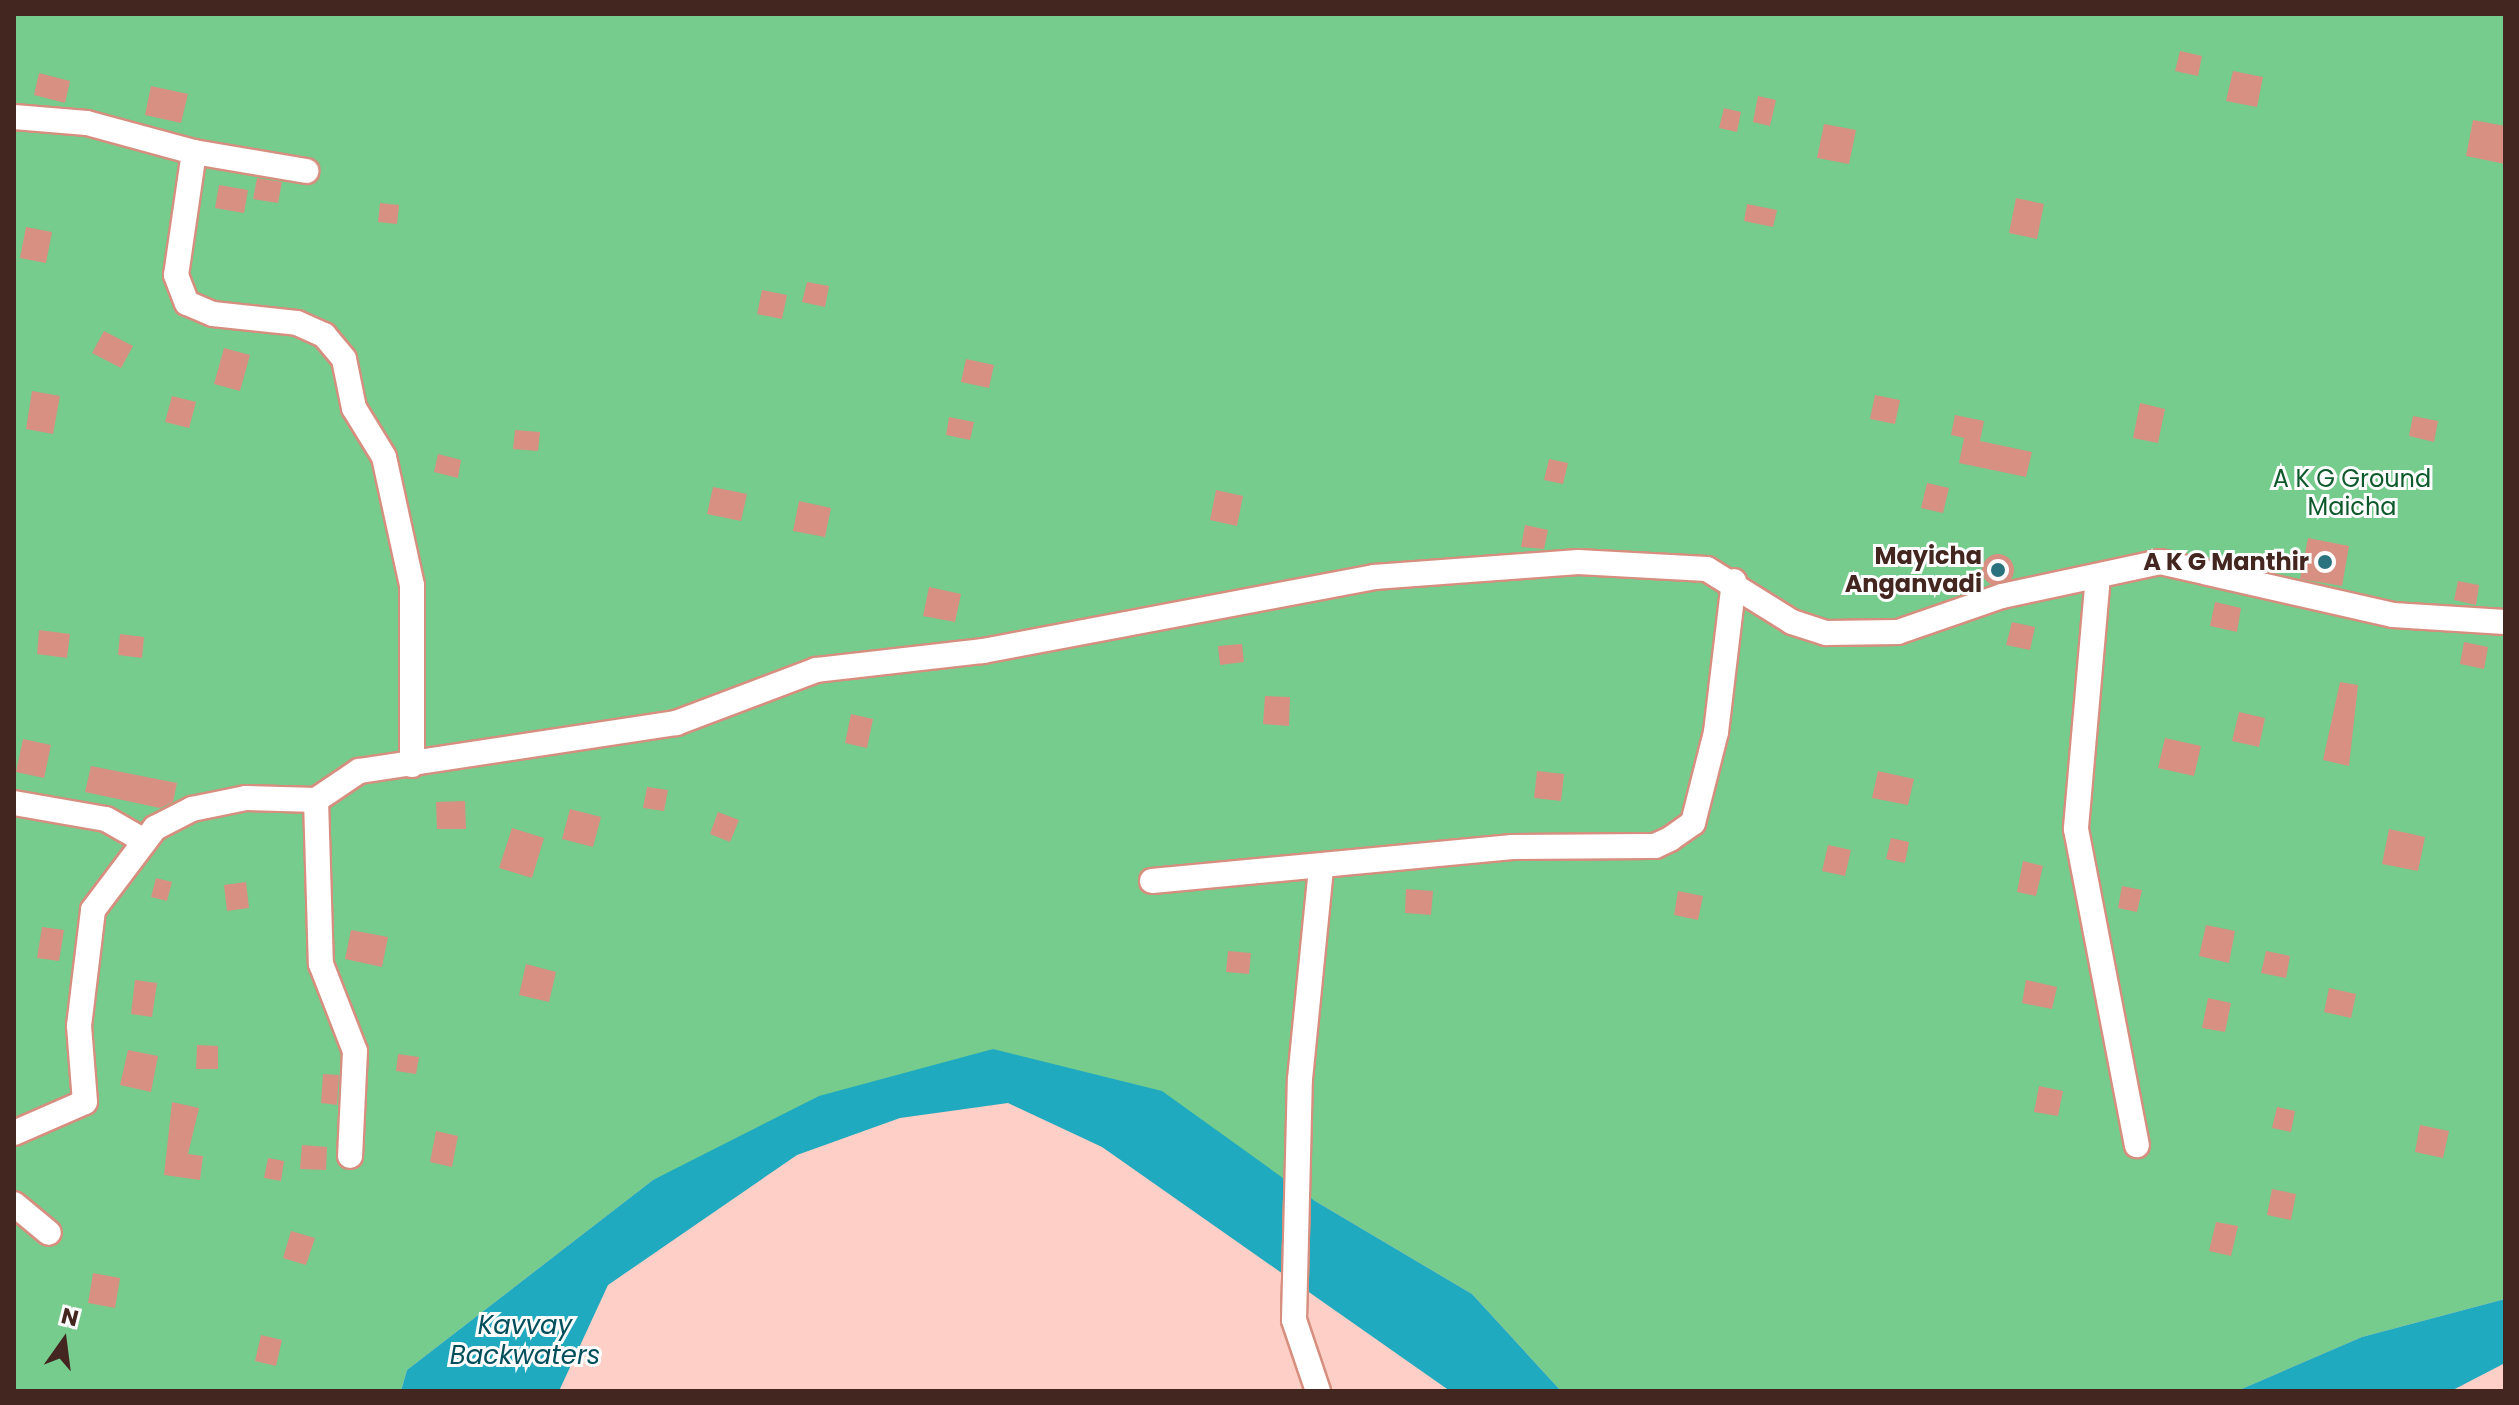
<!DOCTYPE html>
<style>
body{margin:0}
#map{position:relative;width:2519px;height:1405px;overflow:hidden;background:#fecfc6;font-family:Poppins,sans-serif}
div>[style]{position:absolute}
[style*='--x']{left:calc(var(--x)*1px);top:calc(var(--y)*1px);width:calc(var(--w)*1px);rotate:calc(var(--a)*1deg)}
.green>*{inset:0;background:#75cc8d}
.water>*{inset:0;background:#20aabf}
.building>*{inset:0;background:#d89082}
.round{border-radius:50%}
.roads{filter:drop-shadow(2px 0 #d68e7f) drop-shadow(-2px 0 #d68e7f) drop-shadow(0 2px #d68e7f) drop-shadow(0 -2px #d68e7f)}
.street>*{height:24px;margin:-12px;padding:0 12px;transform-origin:12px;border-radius:12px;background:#fff}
.dots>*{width:22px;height:22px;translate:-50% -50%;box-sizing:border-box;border:4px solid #fdfdfd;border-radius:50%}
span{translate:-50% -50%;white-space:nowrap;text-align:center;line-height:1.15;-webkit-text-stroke:6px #fdfdfd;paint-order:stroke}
.park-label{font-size:24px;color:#0e5a2d}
.poi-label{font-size:24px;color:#432620;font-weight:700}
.right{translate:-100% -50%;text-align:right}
.water-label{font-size:26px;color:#004f5a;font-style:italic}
.frame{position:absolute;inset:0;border:16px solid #432620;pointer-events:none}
.north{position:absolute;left:24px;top:1301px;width:80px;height:80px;-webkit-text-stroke:6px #fdfdfd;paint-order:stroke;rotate:14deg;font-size:22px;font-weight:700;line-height:32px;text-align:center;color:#432620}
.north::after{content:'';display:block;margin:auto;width:28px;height:36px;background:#432620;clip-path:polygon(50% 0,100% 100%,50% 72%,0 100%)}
</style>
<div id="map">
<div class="green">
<div style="clip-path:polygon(14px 14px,2505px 14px,2505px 1299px,2362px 1337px,2237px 1391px,1561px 1391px,1472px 1294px,1315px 1201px,993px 1049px,653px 1180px,407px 1370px,401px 1391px,14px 1391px)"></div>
</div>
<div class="water">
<div style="clip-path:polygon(993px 1049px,1162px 1091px,1315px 1201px,1472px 1294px,1561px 1391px,1450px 1391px,1102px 1147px,1008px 1103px,900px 1118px,797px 1155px,608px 1285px,559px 1391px,401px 1391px,407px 1370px,653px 1180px,819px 1096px)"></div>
<div style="clip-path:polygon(2505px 1299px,2505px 1363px,2451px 1391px,2237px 1391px,2362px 1337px)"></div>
</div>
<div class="building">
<div style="clip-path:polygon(2180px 51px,2202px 56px,2198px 76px,2175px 71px)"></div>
<div style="clip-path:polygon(2233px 71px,2263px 77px,2257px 107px,2226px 101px)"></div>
<div style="clip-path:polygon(39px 73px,70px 81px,65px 103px,34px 95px)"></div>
<div style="clip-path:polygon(151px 86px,188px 94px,181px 123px,145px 115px)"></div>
<div style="clip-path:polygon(1758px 96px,1776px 100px,1770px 126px,1753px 122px)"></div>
<div style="clip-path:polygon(1724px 108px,1741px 112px,1737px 132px,1719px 128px)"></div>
<div style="clip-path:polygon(2473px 120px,2505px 126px,2505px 164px,2466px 156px)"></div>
<div style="clip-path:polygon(1824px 124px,1856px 130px,1849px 164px,1817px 158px)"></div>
<div style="clip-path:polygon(257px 178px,282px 182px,278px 203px,253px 199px)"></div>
<div style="clip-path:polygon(219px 185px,248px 190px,244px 213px,215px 208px)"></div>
<div style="clip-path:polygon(2016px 198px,2044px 204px,2037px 239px,2009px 233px)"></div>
<div style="clip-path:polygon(380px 203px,399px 205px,397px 224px,378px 222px)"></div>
<div style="clip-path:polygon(1747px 204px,1777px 210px,1773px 227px,1744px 221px)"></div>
<div style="clip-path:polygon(26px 227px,52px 232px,46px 263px,20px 258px)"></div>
<div style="clip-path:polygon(807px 282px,829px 286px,825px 307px,802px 302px)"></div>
<div style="clip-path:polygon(762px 290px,787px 295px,782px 319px,757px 314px)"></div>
<div style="clip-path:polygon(104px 331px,133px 346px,121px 368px,92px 353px)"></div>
<div style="clip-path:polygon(224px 348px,250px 355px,240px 391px,214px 384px)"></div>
<div style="clip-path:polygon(966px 359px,994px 365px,989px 388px,961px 382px)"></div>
<div style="clip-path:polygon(32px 391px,60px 396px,53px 434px,26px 429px)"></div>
<div style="clip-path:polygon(1875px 395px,1900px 400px,1895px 424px,1870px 419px)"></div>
<div style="clip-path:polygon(172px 396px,196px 402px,189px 428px,165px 422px)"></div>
<div style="clip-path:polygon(2140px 403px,2165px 409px,2158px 443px,2133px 438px)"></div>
<div style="clip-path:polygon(1955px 415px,1984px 421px,1980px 441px,2032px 452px,2026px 477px,1959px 463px,1964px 438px,1951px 435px)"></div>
<div style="clip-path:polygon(2413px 416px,2438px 421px,2434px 442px,2409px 436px)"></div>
<div style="clip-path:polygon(949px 417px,974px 422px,970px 440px,946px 435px)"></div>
<div style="clip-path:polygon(515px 430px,540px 432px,538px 451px,513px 449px)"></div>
<div style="clip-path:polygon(438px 454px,461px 460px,458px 478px,434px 472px)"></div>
<div style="clip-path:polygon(1549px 459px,1568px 463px,1563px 484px,1544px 480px)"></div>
<div style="clip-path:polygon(1927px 483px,1949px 488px,1943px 513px,1921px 508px)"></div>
<div style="clip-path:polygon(713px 487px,747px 494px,741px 521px,707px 514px)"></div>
<div style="clip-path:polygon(1216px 490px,1243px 496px,1237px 526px,1210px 520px)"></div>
<div style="clip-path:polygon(799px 501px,831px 508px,825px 537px,793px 531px)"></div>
<div style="clip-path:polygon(1525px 525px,1548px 530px,1544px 549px,1521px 547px)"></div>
<div style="clip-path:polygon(2308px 538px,2349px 546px,2342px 586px,2300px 579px)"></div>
<div class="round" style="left:1982px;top:554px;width:32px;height:32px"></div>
<div style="clip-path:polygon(2458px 581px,2479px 585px,2476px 605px,2454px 600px)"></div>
<div style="clip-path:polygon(929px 587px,961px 594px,955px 622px,923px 616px)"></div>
<div style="clip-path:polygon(2215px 602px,2241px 608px,2237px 632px,2210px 626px)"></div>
<div style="clip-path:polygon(2012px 622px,2035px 627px,2030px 650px,2006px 645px)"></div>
<div style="clip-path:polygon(39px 630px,70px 634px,67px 658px,37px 654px)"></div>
<div style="clip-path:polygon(120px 634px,144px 637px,142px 658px,118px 655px)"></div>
<div style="clip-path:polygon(2464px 642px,2488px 647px,2484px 669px,2460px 664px)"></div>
<div style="clip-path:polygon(1242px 644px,1244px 662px,1220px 665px,1218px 646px)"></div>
<div style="clip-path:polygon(2340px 682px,2358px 685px,2349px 766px,2323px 760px)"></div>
<div style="clip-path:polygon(1265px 696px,1290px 697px,1289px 726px,1263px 724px)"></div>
<div style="clip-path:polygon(2239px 712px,2265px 718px,2259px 747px,2232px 741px)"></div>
<div style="clip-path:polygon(851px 714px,873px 719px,867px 748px,845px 743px)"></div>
<div style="clip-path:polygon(2165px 738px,2201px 746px,2194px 776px,2158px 768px)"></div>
<div style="clip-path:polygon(23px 739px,51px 745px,44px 778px,16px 772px)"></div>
<div style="clip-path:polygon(91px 766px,177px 783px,173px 802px,160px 808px,85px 792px)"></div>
<div style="clip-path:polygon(1537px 771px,1564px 774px,1561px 801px,1534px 798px)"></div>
<div style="clip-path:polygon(1878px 771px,1914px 779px,1908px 805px,1872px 798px)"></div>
<div style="clip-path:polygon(647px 787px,668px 790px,664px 811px,643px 808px)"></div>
<div style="clip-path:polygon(465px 801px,466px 829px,437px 829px,436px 802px)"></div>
<div style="clip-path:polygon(570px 809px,601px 817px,593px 847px,562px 839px)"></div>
<div style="clip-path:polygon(718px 812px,739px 820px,730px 842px,710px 834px)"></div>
<div style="clip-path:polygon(512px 828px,544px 838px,532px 878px,499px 868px)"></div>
<div style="clip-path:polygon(2389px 829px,2425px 837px,2418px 871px,2382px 864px)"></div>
<div style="clip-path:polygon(1891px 838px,1909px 842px,1905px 863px,1886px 859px)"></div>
<div style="clip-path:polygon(1828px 845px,1851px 850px,1845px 876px,1822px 871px)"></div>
<div style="clip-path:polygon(2023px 861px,2043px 866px,2036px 896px,2017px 892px)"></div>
<div style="clip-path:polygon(156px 878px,172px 882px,167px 901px,151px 897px)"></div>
<div style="clip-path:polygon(246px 882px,249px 908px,227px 911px,224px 885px)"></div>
<div style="clip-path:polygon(2122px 886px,2142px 890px,2137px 912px,2118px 908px)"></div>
<div style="clip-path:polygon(1406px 889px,1433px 891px,1431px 915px,1405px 913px)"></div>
<div style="clip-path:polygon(1678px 891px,1703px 896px,1698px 920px,1674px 915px)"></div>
<div style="clip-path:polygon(2206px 925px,2235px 931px,2229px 963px,2199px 956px)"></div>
<div style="clip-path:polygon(42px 927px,64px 930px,59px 961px,37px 958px)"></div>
<div style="clip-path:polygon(351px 930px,388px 937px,382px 967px,345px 959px)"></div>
<div style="clip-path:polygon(1228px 951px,1251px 953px,1249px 974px,1226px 972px)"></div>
<div style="clip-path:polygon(2266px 951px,2290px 956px,2286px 978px,2261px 973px)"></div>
<div style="clip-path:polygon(526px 964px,556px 972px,549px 1002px,519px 995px)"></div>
<div style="clip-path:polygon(135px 980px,157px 983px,152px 1017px,131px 1014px)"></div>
<div style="clip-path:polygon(2026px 980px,2057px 987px,2052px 1009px,2022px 1003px)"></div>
<div style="clip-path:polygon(2329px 988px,2356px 994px,2351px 1018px,2324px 1012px)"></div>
<div style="clip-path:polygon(2208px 998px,2231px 1003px,2225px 1032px,2202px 1028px)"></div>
<div style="clip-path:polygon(197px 1045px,218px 1046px,218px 1069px,196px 1069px)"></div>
<div style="clip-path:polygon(128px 1050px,158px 1056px,151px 1092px,120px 1085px)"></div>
<div style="clip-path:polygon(398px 1054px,419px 1057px,416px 1074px,396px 1071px)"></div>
<div style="clip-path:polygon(323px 1074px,339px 1075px,337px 1105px,321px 1103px)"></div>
<div style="clip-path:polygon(2039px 1086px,2063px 1091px,2058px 1116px,2034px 1112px)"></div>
<div style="clip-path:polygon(172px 1102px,199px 1108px,188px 1154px,203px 1156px,200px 1180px,164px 1175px)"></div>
<div style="clip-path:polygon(2277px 1107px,2295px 1111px,2291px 1132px,2272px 1128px)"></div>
<div style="clip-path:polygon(2420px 1125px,2449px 1131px,2443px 1158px,2415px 1152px)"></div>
<div style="clip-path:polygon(436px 1131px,458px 1136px,452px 1167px,430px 1162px)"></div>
<div style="clip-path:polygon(302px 1145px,327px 1147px,326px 1170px,300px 1169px)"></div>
<div style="clip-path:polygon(268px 1158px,284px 1161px,281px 1181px,264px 1178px)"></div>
<div style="clip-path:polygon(2272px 1189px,2296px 1194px,2291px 1220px,2267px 1215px)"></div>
<div style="clip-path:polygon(2216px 1222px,2238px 1226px,2231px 1256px,2209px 1251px)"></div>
<div style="clip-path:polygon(291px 1231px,315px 1238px,306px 1265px,283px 1258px)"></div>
<div style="clip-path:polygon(93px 1273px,120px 1278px,115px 1308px,88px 1303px)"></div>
<div style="clip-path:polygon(261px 1335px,282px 1340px,276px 1366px,255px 1361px)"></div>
</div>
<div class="roads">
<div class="street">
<div style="--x:14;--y:117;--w:73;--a:4.7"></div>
<div style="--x:87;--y:123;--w:111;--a:15.2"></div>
<div style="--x:194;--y:152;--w:124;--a:98.3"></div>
<div style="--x:176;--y:275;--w:30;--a:69"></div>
<div style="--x:187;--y:303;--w:28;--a:23"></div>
<div style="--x:213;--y:314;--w:84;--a:6.1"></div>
<div style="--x:297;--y:323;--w:30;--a:24"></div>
<div style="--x:324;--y:335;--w:31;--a:50"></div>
<div style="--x:344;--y:359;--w:50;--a:78.5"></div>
<div style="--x:354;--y:408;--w:57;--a:58.5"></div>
<div style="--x:384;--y:457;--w:131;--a:77.7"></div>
<div style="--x:412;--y:585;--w:180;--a:90"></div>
<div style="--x:194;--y:152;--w:114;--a:9.6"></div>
<div style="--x:2098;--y:576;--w:254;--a:95"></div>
<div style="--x:2076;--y:829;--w:322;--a:79.1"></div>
<div style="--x:316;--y:800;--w:164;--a:88.3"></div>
<div style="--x:321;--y:964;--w:93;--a:68.7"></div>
<div style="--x:355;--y:1051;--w:105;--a:92.7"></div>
<div style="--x:14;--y:803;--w:93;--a:9.9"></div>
<div style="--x:106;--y:819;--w:40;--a:29.7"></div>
<div style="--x:1152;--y:881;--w:362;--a:-5.4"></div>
<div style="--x:1512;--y:847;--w:143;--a:-0.4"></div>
<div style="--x:1655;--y:846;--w:17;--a:-25"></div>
<div style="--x:1670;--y:839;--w:28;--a:-35"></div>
<div style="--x:1693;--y:823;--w:94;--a:-75.8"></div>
<div style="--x:1716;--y:732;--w:152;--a:-83.2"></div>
<div style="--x:14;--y:1133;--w:77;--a:-23.6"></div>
<div style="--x:85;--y:1102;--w:76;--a:-94.5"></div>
<div style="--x:79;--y:1026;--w:117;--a:-83.1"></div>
<div style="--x:93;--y:910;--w:103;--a:-52.9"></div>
<div style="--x:155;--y:828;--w:42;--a:-27.2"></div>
<div style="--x:192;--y:809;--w:55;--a:-11.5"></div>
<div style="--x:246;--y:798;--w:70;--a:1.6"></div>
<div style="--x:316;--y:800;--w:52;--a:-34"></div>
<div style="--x:359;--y:771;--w:321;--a:-8.6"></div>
<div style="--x:676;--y:723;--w:150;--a:-20.7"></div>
<div style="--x:816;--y:670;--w:168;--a:-6.5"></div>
<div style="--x:983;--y:651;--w:398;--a:-10.7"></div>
<div style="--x:1374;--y:577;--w:205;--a:-4.2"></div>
<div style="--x:1578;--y:562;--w:129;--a:3.1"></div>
<div style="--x:1707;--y:569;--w:100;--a:31.9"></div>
<div style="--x:1792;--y:622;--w:36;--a:18"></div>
<div style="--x:1826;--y:633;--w:72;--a:-0.8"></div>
<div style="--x:1898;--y:632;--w:110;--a:-19.1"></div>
<div style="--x:2002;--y:596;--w:162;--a:-12.1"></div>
<div style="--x:2160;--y:562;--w:239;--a:12.8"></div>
<div style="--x:2393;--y:615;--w:112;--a:3.6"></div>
<div style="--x:14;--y:1204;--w:45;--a:39.6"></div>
<div style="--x:1318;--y:1391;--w:75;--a:-108.7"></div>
<div style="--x:1294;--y:1320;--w:241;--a:-88.6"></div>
<div style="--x:1300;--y:1079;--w:212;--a:-84.3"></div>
</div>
</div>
<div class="dots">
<div style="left:2325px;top:562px;background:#2b727f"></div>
<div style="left:1998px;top:570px;background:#2b727f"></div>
</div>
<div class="park-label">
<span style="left:2352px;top:493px">A K G Ground<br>Maicha</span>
</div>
<div class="poi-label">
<span class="right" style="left:1982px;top:570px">Mayicha<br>Anganvadi</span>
<span class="right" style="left:2309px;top:562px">A K G Manthir</span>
</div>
<div class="water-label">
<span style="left:525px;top:1341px">Kavvay<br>Backwaters</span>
</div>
<div class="frame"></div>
<div class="north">N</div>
</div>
